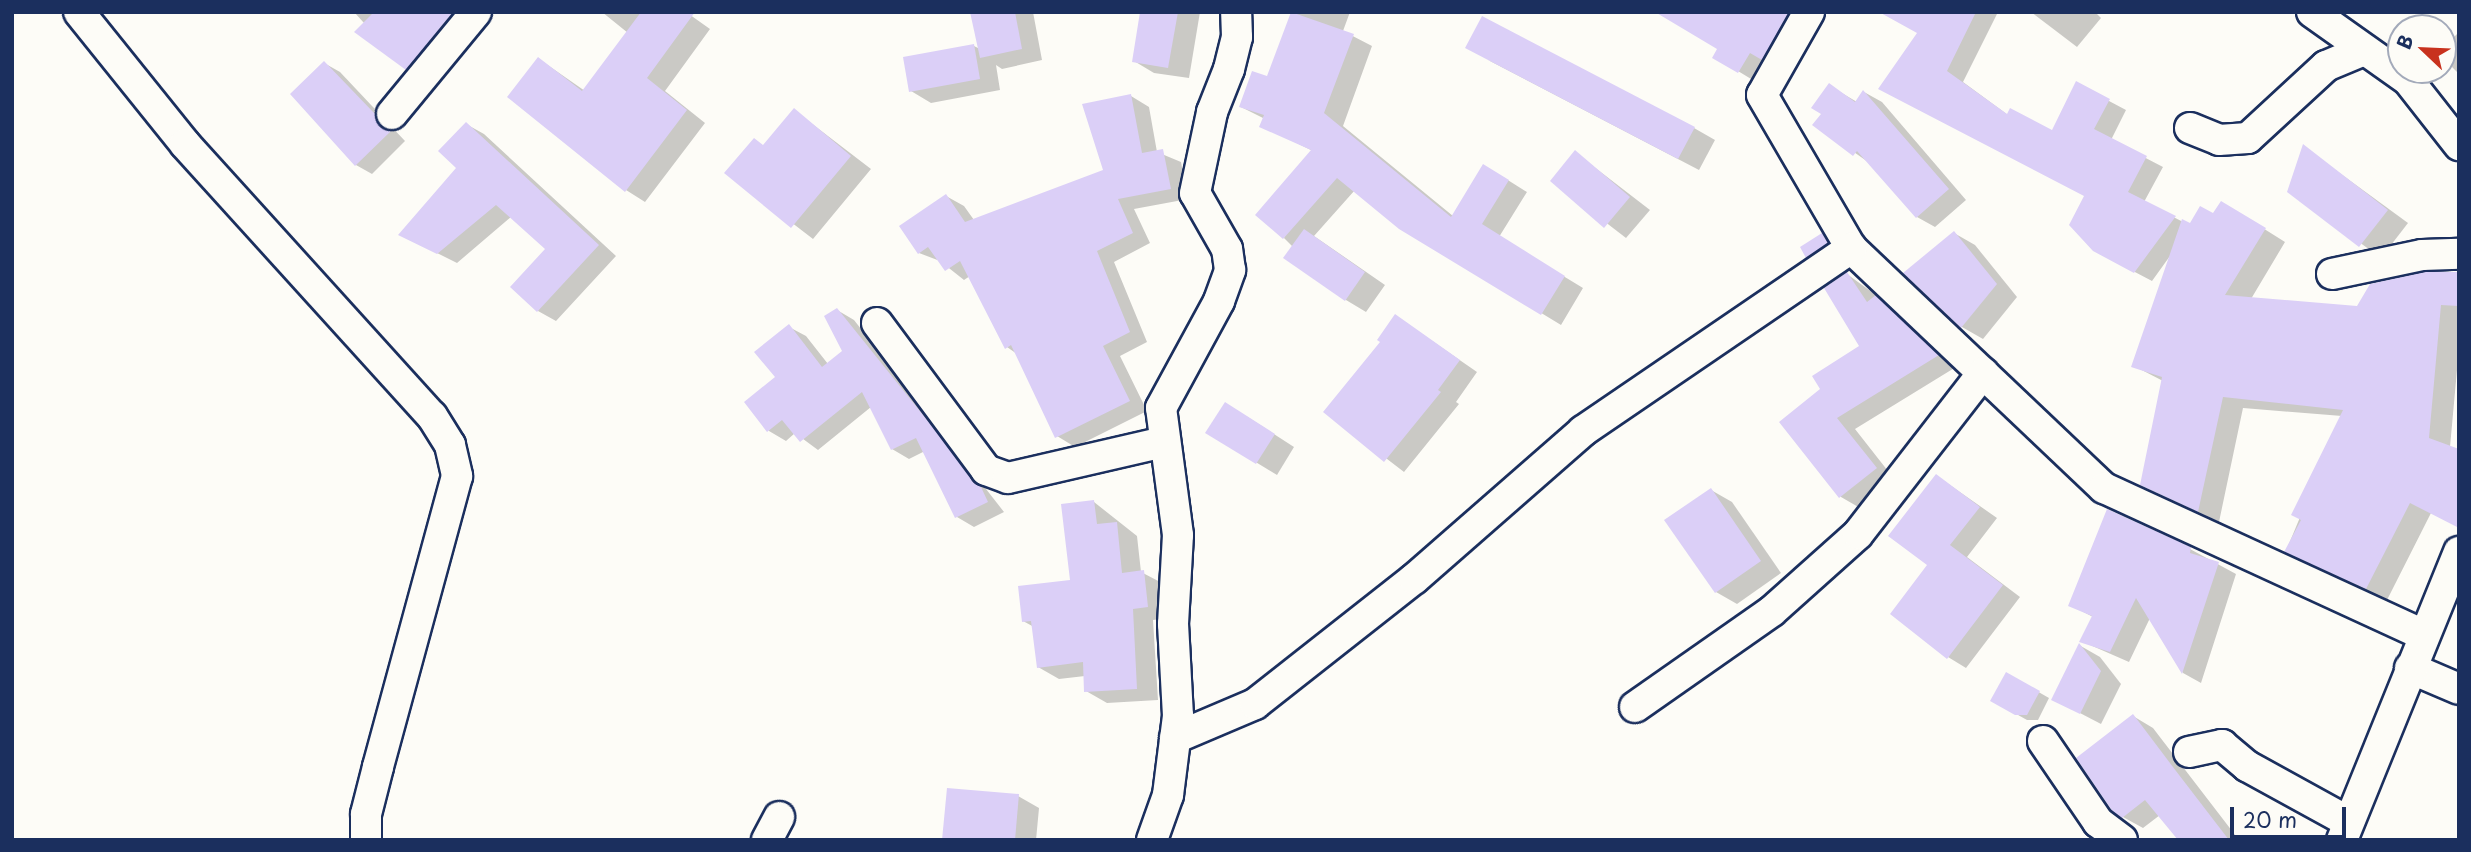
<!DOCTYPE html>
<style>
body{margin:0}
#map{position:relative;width:2471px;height:852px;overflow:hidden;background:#fdfcf7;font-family:"Playpen Sans",sans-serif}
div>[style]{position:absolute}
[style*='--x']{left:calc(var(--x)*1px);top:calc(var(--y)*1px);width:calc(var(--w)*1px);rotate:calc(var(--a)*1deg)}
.shadow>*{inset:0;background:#0003}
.building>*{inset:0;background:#dbcff7}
.roads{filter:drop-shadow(2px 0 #1b2f5e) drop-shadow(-2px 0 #1b2f5e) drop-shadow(0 2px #1b2f5e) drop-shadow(0 -2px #1b2f5e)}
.street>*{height:30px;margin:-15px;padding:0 15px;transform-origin:15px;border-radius:15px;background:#fdfcf7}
span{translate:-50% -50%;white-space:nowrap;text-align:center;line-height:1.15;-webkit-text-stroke:5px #fdfcf7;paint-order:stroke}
.frame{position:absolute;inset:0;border:14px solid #1b2f5e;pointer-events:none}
.north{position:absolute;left:2387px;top:14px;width:70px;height:70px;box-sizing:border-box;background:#fdfcf7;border:2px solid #a3aaba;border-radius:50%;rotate:293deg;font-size:19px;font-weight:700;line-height:28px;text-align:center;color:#1b2f5e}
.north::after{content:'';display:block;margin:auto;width:24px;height:32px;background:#c8321e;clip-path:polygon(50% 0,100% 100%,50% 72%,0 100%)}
.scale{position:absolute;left:2230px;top:807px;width:116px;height:32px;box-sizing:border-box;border:4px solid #1b2f5e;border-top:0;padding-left:9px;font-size:21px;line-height:24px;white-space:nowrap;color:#1b2f5e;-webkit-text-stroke:5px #fdfcf7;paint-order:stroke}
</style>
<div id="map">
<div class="shadow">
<div style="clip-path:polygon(354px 12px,480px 12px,425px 79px,406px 69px)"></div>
<div style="clip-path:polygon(602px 12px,686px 12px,710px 29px,665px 91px,705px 123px,645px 202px,626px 190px,539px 59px,585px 91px,628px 33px)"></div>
<div style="clip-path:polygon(972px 12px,1033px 12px,1042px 60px,1002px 69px,996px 65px,1000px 90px,931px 103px,911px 91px,974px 46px,980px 49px)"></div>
<div style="clip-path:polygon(1142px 12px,1200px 12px,1189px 78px,1154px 73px,1134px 61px)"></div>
<div style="clip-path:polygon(1292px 12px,1350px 12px,1343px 31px,1372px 46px,1343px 126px,1453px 216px,1503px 177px,1527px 192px,1499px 237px,1583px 288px,1561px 325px,1400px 227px,1355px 190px,1314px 236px,1385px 285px,1366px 312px,1346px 300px,1284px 238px,1313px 151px,1262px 126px,1265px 119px,1241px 107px,1268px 78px)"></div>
<div style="clip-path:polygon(1674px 12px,1812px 12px,1756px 82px,1715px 57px,1720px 49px)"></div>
<div style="clip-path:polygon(1907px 12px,1998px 12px,1963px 82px,2008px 115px,2052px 132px,2077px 84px,2126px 110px,2111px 140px,2163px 167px,2144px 202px,2191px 226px,2214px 216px,2242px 215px,2285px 242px,2251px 299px,2358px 308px,2459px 273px,2459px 348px,2450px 447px,2431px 513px,2387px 600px,2286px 551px,2342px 416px,2243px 408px,2219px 522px,2142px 484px,2163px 381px,2134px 366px,2170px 256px,2152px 281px,2112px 260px,2086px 196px,1897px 98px,1919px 32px)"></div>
<div style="clip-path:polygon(2031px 12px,2095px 12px,2101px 18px,2077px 47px)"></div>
<div style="clip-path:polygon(2459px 32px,2459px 74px,2443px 58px,2443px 48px)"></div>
<div style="clip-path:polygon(1488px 60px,1694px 128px,1715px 140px,1699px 170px)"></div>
<div style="clip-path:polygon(324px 63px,340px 72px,405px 141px,372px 174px,356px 165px,293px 94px)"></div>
<div style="clip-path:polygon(1830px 86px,1857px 102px,1864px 92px,1882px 102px,1966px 200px,1935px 227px,1917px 217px,1871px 164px,1815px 125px,1823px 114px)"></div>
<div style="clip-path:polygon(1131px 96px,1149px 107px,1157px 152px,1181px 162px,1188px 199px,1134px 209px,1150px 243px,1114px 262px,1147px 342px,1120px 356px,1147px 411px,1075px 447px,1057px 436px,1017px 354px,1007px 347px,970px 276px,964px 280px,940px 261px,919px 253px,946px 196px,964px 206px,974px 220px,1105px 171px)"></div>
<div style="clip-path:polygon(794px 110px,871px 169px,813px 239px,727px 173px,765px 146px)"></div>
<div style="clip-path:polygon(466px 124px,484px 134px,616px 256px,556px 321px,538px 311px,547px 249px,511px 217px,457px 263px,401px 235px,459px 168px)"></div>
<div style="clip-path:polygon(2304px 147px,2408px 223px,2381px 258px,2289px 191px)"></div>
<div style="clip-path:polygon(1576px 153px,1650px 210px,1626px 238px,1552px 181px)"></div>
<div style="clip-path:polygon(1954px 233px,1975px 245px,2017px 297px,1983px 339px,1962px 327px,1905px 273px)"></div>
<div style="clip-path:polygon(1847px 274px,1895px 309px,1956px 367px,1855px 429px,1895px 480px,1860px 508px,1841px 497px,1781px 422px,1822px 389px,1862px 347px)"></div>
<div style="clip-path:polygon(837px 310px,854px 320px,1004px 512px,974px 527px,957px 517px,925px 451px,909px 459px,892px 449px,871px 407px,818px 450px,795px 433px,786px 441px,769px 431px,746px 402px,777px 378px,789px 327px,806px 336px,828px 364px,844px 352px)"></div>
<div style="clip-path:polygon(1396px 316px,1477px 372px,1456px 402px,1459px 404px,1404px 472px,1326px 412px,1383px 342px)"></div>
<div style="clip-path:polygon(1246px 416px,1294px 447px,1277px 475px,1208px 433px)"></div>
<div style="clip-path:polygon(1937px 476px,1997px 518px,1967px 557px,2020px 597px,1966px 668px,1948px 657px,1929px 565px)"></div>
<div style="clip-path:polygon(1711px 490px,1732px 502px,1781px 573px,1737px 604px,1716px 592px)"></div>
<div style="clip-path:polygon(1094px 502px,1137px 536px,1141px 572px,1164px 584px,1168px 618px,1153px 620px,1158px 700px,1107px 703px,1086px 691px,1085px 676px,1059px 679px,1038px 667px,1034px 627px,1023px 621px,1072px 582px)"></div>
<div style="clip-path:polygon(2190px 549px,2236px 574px,2201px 683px,2183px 673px,2150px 618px,2129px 662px,2081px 641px,2093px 617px,2070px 605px)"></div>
<div style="clip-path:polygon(2079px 645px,2100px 657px,2121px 684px,2101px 724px,2053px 699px)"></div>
<div style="clip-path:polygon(2007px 674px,2049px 698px,2038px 720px,2027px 720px,1993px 701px)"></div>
<div style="clip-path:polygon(2133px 716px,2153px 728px,2239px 840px,2179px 840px,2160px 815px,2143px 828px,2123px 817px)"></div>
<div style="clip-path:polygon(1018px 796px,1039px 808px,1036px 840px,944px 839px)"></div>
</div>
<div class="building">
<div style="clip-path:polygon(374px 12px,453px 12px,406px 70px,354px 32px)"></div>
<div style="clip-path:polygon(641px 12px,695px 12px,647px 78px,687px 110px,625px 192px,507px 97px,538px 57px,582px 91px)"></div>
<div style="clip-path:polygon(970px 12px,1015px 12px,1022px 49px,980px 58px)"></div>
<div style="clip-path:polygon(1140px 12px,1178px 12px,1168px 68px,1132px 62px)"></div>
<div style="clip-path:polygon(1291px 12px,1354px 34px,1324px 113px,1451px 217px,1483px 164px,1509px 180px,1482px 224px,1565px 276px,1541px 315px,1399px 229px,1337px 178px,1283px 239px,1255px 215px,1311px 150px,1259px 127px,1264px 115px,1239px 107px,1252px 71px,1267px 76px)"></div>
<div style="clip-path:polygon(1655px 12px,1789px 12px,1762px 60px,1750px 53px,1738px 73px,1712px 58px,1717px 49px)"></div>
<div style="clip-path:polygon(1879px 12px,1976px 12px,1947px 71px,2007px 114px,2010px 108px,2052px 130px,2076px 81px,2110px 99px,2094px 129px,2147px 156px,2128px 192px,2176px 216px,2134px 273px,2093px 251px,2069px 225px,2084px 196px,1878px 89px,1917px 33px)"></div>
<div style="clip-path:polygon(1482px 16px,1695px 127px,1678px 159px,1465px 48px)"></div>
<div style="clip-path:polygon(974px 44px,980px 79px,909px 92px,903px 57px)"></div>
<div style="clip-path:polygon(324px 61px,375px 114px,380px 127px,391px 131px,355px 166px,290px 94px)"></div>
<div style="clip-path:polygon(1829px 83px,1855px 102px,1863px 90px,1949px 189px,1916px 218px,1857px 151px,1853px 156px,1812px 125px,1821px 114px,1811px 108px)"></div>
<div style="clip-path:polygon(1131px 94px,1142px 153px,1163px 149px,1171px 189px,1118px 199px,1133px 233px,1097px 251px,1130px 332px,1103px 346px,1130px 401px,1055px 438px,1011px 345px,1005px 349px,960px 261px,945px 271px,928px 247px,918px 254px,899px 226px,946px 194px,965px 222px,1103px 170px,1082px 104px)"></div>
<div style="clip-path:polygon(794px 108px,851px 156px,791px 228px,724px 173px,754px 138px,763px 145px)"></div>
<div style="clip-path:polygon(466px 122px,599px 245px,537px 312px,510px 287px,545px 249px,496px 205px,437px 254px,398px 235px,456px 168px,438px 151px)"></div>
<div style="clip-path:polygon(2303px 144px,2388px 210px,2359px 247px,2287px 192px)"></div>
<div style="clip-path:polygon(1575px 150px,1630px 197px,1604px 228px,1550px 181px)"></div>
<div style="clip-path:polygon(2221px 201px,2266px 228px,2225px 295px,2357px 306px,2370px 284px,2424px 272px,2459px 272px,2459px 306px,2441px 305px,2429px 438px,2459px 449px,2459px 528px,2410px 503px,2366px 589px,2284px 552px,2301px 520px,2291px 515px,2343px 410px,2223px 397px,2198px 512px,2140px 485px,2162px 377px,2131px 367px,2182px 219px,2190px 223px,2200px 206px,2213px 213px)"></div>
<div style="clip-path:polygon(1304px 229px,1365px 272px,1345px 301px,1283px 258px)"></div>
<div style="clip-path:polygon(1954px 231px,1997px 284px,1961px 328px,1903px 273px)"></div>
<div style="clip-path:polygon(1822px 233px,1828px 243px,1806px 258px,1800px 247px)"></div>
<div style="clip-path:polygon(1847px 272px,1867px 302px,1876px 295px,1939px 355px,1837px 418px,1877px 468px,1839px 498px,1779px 422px,1820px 389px,1812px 376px,1859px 346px,1824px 288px)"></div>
<div style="clip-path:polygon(837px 308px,981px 487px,988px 502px,955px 518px,916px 438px,891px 450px,862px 392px,800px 442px,782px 420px,767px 432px,744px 402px,775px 377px,754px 352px,789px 324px,822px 367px,842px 351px,824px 316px)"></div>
<div style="clip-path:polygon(1395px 314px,1460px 360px,1438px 390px,1441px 392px,1384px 462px,1323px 412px,1380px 342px,1377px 340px)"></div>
<div style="clip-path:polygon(1225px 402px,1275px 434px,1256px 464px,1205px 433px)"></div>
<div style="clip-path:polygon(1936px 474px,1980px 507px,1950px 545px,2003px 585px,1947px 659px,1890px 614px,1927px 565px,1888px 536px)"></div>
<div style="clip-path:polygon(1711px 488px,1761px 561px,1715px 593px,1664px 520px)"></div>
<div style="clip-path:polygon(1094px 500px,1097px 524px,1117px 522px,1122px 573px,1144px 570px,1148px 607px,1133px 609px,1137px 689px,1084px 692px,1083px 662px,1037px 668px,1031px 621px,1022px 622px,1018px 586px,1070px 580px,1061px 504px)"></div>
<div style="clip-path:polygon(2107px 509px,2191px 547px,2190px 553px,2219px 562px,2182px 674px,2136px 598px,2110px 652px,2079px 642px,2092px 616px,2068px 606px)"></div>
<div style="clip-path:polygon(2079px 643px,2101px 671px,2080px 714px,2051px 700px)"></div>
<div style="clip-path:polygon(2006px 672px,2040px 691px,2027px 715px,2015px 715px,1990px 701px)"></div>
<div style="clip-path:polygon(2133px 714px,2176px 771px,2229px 840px,2178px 840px,2145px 800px,2122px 818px,2113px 812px,2076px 758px)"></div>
<div style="clip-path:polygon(947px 788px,1019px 794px,1015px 840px,942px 840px)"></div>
</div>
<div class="roads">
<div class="street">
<div style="--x:79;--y:12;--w:169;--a:51.2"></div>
<div style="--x:185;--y:144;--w:367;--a:47.8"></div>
<div style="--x:432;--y:416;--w:34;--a:58"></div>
<div style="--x:450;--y:445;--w:32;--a:77"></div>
<div style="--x:457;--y:476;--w:302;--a:105.2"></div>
<div style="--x:378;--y:767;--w:49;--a:104.3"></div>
<div style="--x:366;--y:814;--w:26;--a:90"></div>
<div style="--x:1809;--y:12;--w:95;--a:119.5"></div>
<div style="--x:1762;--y:95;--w:177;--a:59.8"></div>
<div style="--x:1851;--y:248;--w:349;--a:43.5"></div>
<div style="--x:2104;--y:488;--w:351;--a:24.7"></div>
<div style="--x:2312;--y:12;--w:118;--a:35.3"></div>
<div style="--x:2408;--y:80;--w:83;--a:51.9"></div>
<div style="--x:392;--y:114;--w:132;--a:-50.5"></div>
<div style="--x:2190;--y:128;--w:31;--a:22"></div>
<div style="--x:2219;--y:140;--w:29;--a:-4"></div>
<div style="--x:2248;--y:138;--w:106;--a:-42.7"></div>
<div style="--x:2326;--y:66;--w:41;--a:-22.8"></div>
<div style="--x:2332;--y:274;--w:92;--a:-11.9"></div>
<div style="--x:2422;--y:255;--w:37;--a:-2"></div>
<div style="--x:877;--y:323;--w:183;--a:53.4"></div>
<div style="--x:986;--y:470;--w:23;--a:20"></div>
<div style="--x:1008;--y:478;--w:160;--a:-13"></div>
<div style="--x:2410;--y:668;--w:53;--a:23.2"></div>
<div style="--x:1635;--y:707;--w:167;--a:-35"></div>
<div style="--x:1772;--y:611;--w:115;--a:-41.8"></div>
<div style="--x:1858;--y:534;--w:204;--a:-52.2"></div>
<div style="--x:1175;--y:738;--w:87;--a:-23"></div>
<div style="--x:1255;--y:704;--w:202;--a:-38.2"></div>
<div style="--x:1414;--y:579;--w:225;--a:-41.2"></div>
<div style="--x:1583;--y:431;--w:325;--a:-34.3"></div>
<div style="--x:2043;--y:741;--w:98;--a:55.8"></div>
<div style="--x:2098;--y:822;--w:30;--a:37"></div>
<div style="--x:2189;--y:752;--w:34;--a:-12"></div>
<div style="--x:2222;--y:745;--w:33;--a:40"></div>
<div style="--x:2247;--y:766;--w:116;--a:28.8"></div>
<div style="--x:767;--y:840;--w:26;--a:-62"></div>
<div style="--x:1152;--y:840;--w:48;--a:-70.4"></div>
<div style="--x:1168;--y:795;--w:80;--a:-82.8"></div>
<div style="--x:1178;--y:716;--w:92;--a:-93.1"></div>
<div style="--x:1173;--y:624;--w:89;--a:-86.8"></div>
<div style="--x:1178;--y:535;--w:128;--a:-97.6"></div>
<div style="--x:1161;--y:408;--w:122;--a:-61.5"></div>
<div style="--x:1219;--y:301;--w:33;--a:-70"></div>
<div style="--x:1230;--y:270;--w:21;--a:-98"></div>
<div style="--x:1227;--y:249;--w:64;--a:-119.7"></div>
<div style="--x:1195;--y:193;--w:83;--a:-78.1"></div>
<div style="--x:1212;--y:112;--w:46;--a:-68.4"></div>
<div style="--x:1229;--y:69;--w:33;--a:-76"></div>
<div style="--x:1237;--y:37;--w:25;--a:-92"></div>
<div style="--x:2342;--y:840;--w:311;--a:-67.9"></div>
</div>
</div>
<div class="frame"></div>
<div class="north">B</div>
<div class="scale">20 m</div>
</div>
